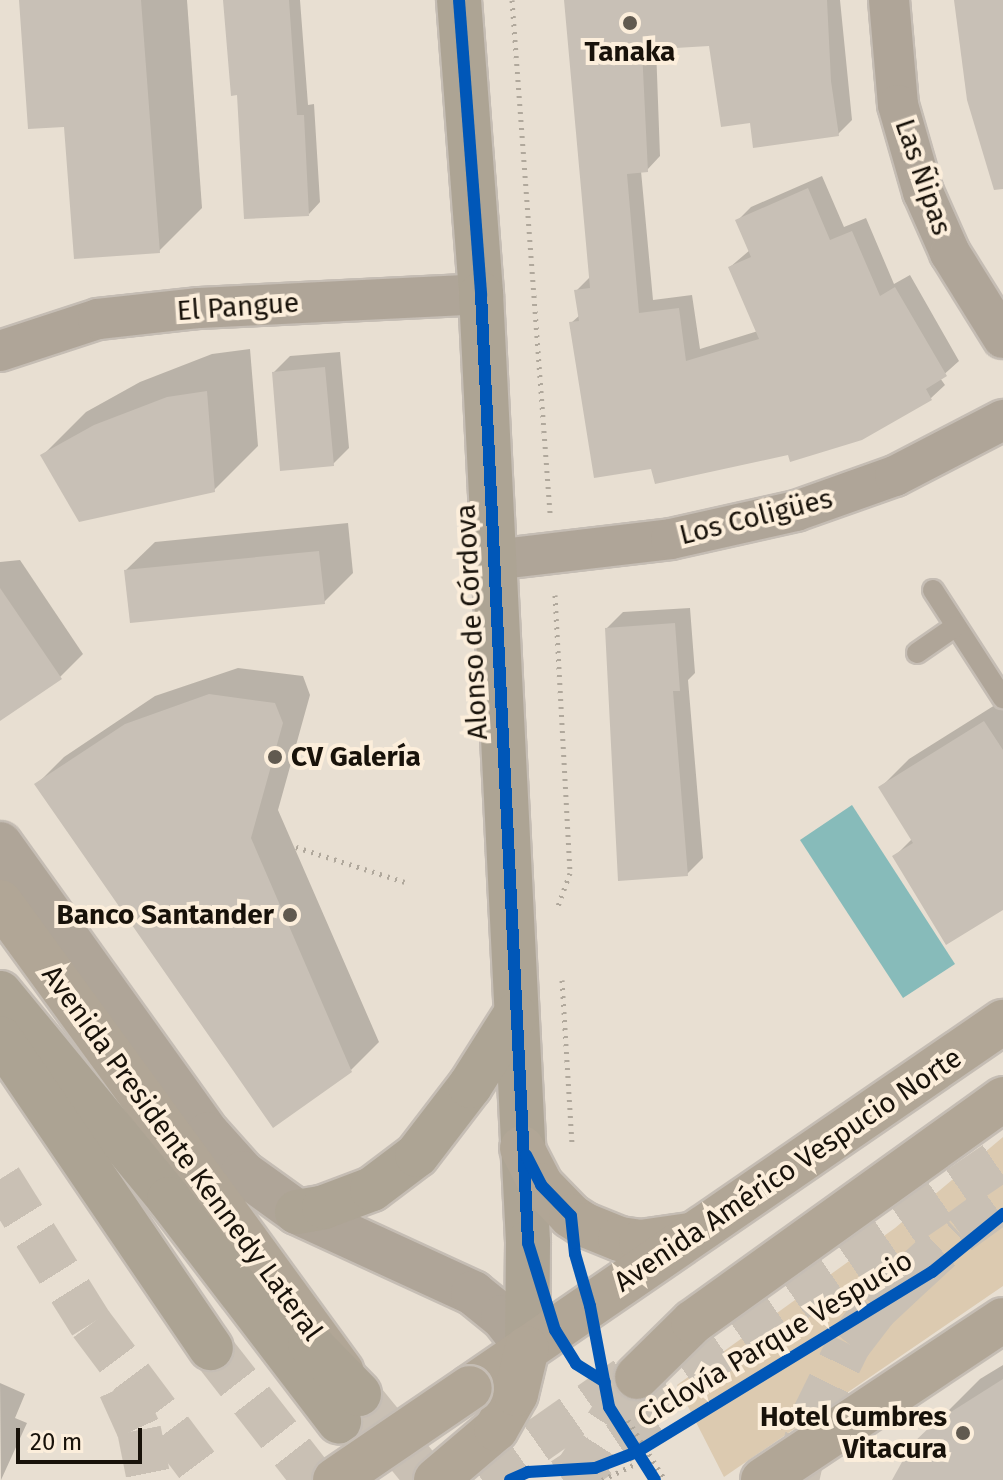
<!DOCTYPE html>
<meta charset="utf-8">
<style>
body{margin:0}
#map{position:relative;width:1003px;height:1480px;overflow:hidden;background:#e8dfd2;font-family:"Fira Sans",sans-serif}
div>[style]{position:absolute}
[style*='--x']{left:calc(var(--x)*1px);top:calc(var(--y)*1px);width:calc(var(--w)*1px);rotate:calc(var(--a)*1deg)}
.green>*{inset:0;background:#dccab0}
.water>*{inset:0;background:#87bbba}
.shadow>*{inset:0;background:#0003}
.building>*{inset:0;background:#c8c0b6}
.primary-tunnel>*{height:44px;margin-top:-22px;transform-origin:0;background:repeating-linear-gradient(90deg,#c9c0b4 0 44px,transparent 0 66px)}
.motorway-tunnel>*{height:44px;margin-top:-22px;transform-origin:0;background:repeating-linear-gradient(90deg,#c9c0b4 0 44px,transparent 0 66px)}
.path>*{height:5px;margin-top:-2.5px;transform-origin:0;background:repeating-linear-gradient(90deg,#b0a89c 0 2px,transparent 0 8px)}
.roads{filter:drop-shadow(2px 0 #c5bdb4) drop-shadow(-2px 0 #c5bdb4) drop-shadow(0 2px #c5bdb4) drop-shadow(0 -2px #c5bdb4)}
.service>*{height:20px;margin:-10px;padding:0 10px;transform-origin:10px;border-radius:10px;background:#afa598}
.minor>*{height:40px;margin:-20px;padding:0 20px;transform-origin:20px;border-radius:20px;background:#afa598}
.tertiary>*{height:44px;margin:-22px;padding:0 22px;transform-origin:22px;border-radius:22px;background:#afa598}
.secondary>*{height:44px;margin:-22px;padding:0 22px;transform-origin:22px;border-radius:22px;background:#ada494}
.primary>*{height:44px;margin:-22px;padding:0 22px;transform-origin:22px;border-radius:22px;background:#b1a696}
.motorway>*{height:44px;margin:-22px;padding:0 22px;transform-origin:22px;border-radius:22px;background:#aca393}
.bridges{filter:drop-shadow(2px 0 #c5bdb4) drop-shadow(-2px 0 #c5bdb4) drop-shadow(0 2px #c5bdb4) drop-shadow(0 -2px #c5bdb4)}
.primary-bridge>*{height:44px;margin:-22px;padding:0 22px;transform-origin:22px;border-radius:22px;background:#b1a696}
.cycleway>*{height:12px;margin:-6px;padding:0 6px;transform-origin:6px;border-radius:6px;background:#0057b8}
.dots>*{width:22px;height:22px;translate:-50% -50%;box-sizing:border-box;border:4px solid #fceedb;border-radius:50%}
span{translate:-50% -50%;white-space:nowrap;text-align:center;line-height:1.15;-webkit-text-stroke:8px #fceedb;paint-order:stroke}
.poi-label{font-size:28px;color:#18120a;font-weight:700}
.left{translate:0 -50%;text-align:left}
.right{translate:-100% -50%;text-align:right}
.street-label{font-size:28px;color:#18120a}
.scale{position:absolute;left:16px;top:1428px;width:126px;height:36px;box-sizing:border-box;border:4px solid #18120a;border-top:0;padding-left:10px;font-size:24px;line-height:28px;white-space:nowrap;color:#18120a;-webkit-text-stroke:6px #fceedb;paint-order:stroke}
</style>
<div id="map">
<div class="green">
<div style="clip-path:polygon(1003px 1137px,1003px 1286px,724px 1477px,677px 1385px,895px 1228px)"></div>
</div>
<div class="water">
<div style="clip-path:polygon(852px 805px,955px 964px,903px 998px,800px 840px)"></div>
</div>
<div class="shadow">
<div style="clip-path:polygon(21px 0,187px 0,202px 208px,159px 251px,66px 125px)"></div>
<div style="clip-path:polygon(225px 0,300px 0,308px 105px,314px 104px,320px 202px,309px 214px,239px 93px)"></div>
<div style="clip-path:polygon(567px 0,840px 0,852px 120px,838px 134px,752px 120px,711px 44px,656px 47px,660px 156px,647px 170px,641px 171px,653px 300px,692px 295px,700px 349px,758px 331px,730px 267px,750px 250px,738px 220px,751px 207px,822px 176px,844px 227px,866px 218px,894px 284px,910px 275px,959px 361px,940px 378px,945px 385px,931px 398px,789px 452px,653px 466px,571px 323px,580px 315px,576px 291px,591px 276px)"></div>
<div style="clip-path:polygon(250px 349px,258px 446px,214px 490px,43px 455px,86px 412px,140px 382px,212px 354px)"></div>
<div style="clip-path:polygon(340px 352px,349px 448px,333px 464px,274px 372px,290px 356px)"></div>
<div style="clip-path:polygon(348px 523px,353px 573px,324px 602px,126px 570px,155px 542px)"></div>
<div style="clip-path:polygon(20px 560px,83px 654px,60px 677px,0 697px,0 562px)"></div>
<div style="clip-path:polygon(690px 608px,695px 673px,688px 680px,703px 858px,687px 874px,607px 628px,623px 612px)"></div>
<div style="clip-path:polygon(238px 668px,303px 676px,310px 695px,278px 810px,379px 1042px,351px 1070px,37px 784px,64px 757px,155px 696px)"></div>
<div style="clip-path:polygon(1003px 700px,1003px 907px,894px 857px,913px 838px,881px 787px,909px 759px)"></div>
<div style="clip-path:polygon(1003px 1365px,1003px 1480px,895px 1480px,913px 1446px,980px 1379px)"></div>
<div style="clip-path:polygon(0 1383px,25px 1394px,15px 1418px,27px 1423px,1px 1480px)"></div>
</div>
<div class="building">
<div style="clip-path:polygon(19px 0,141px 0,160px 253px,74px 259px,64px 127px,28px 129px)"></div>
<div style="clip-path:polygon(223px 0,289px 0,297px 115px,304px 115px,309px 216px,244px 219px,237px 95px,231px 96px)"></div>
<div style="clip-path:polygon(564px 0,827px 0,831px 81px,839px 136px,753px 148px,750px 123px,721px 127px,709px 46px,642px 50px,648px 172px,627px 174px,639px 313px,679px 308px,686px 361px,759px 339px,728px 267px,751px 257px,735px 220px,808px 188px,830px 240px,852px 231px,880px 296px,895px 287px,947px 376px,926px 389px,932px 400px,862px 440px,790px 462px,788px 455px,655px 484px,651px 469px,594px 478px,569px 322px,579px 321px,574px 290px,590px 288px)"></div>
<div style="clip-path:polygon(954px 0,1003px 0,1003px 189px,994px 190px,967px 100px)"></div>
<div style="clip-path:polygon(325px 367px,334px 466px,280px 471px,272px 372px)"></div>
<div style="clip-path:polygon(207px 391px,215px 492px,79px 522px,40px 455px,94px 425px,167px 397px)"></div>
<div style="clip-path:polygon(319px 551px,325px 604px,130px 623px,124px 570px)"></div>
<div style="clip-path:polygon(0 588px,62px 679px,0 721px)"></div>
<div style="clip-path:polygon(675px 623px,680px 691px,673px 691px,688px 876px,618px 881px,605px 628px)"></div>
<div style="clip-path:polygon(209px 694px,275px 703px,283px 723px,251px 838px,352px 1072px,273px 1128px,34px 784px,125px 724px)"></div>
<div style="clip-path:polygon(984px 721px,1003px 750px,1003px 910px,946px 945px,892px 856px,913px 843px,878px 787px)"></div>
<div style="clip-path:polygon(1003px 1379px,1003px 1480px,892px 1480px,912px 1444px,935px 1422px)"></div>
</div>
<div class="primary-tunnel">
<div style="--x:365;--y:1403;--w:99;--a:50.7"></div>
<div style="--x:571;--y:1480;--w:122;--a:-57.3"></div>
</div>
<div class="motorway-tunnel">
<div style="--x:0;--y:1179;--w:171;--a:57.9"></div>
<div style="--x:91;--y:1324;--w:195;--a:53.1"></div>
<div style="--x:211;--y:1348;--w:167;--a:52"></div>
<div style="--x:120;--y:1388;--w:46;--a:65.7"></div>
<div style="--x:139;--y:1430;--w:51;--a:78.7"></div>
<div style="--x:632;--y:1412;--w:450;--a:-34.4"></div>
<div style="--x:482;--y:1480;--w:226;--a:-35.1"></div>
<div style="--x:563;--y:1480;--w:129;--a:-33.3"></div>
<div style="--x:797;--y:1480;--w:58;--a:-77.2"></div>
<div style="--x:810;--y:1423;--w:88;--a:-63.7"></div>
<div style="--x:849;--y:1344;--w:44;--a:-52.4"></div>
<div style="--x:876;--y:1309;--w:44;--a:-43.2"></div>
<div style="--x:908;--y:1279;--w:69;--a:-42.7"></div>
<div style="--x:959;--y:1232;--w:54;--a:-36"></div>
</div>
<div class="path">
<div style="--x:512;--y:0;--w:514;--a:85.76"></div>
<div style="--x:555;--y:595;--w:278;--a:86.9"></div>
<div style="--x:570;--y:873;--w:35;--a:110"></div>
<div style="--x:313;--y:755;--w:84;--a:-0.7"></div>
<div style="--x:296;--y:847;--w:114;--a:17.8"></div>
<div style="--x:562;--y:980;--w:165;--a:86.5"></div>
<div style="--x:628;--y:1420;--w:70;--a:58.3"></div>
<div style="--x:602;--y:1480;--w:53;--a:-25.6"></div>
</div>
<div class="roads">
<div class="service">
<div style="--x:933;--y:590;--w:129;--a:57.1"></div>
<div style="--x:917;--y:653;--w:47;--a:-34.7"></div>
</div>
<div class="minor">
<div style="--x:889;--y:0;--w:105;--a:85.1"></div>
<div style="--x:898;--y:105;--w:91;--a:74"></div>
<div style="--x:923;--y:192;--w:67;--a:66.1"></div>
<div style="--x:950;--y:253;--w:100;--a:58.1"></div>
<div style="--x:0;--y:351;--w:103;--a:-18.1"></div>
<div style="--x:98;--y:319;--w:102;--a:-6.2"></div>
<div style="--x:199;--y:308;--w:282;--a:-2.8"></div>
<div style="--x:493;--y:560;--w:179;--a:-6.7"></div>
<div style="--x:671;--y:539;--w:128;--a:-12.6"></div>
<div style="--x:796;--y:511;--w:105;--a:-19.5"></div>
<div style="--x:895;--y:476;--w:122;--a:-27.4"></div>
</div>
<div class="tertiary">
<div style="--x:0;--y:844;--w:357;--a:54.4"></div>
<div style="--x:208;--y:1134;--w:52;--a:48.1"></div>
<div style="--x:243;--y:1173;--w:67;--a:35.8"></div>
<div style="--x:297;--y:1212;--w:194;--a:24.7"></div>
<div style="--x:473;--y:1293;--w:38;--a:39"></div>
<div style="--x:503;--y:1317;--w:39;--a:52"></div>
</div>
<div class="secondary">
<div style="--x:459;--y:0;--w:295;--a:85.7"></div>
<div style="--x:481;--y:294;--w:950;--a:87.16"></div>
<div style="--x:528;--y:1243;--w:105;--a:90.5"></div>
<div style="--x:297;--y:1212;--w:27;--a:-10"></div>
<div style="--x:324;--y:1207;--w:51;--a:-20.6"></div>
<div style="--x:372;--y:1189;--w:56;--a:-37.1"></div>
<div style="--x:417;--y:1155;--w:87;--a:-52.5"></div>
<div style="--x:470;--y:1086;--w:84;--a:-57.6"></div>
</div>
<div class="primary">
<div style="--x:0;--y:902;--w:581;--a:53.96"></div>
<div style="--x:522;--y:1148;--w:42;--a:62.8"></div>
<div style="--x:541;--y:1185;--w:43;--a:45.9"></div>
<div style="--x:571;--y:1216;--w:17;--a:33"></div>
<div style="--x:585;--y:1225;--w:38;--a:22"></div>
<div style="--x:620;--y:1239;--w:21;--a:8"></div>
<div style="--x:641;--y:1242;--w:49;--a:-8.3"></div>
<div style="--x:637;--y:1377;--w:78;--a:-44.5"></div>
<div style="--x:693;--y:1322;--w:382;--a:-35.7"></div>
<div style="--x:470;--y:1388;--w:647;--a:-34.48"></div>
<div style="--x:436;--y:1480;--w:79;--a:-40.4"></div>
<div style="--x:496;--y:1429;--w:40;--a:-60.3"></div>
<div style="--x:516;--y:1394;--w:47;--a:-76.6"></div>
<div style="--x:763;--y:1480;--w:288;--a:-33.7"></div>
</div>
<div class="motorway">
<div style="--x:0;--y:993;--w:266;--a:50.6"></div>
<div style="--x:169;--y:1199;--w:280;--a:52.6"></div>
<div style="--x:0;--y:1038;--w:375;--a:55.8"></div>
<div style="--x:310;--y:1344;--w:70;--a:45.6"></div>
</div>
</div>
<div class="bridges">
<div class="primary-bridge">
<div style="--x:335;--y:1480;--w:163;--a:-34.3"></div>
</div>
</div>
<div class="cycleway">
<div style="--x:459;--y:0;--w:295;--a:85.7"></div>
<div style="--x:481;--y:294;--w:950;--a:87.16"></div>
<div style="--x:528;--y:1243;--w:91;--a:72.8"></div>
<div style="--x:555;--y:1330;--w:40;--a:58"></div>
<div style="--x:576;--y:1364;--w:34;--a:32"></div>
<div style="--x:526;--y:1155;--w:34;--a:63"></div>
<div style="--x:541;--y:1185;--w:43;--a:45.9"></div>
<div style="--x:571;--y:1216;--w:38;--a:84"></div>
<div style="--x:575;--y:1254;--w:54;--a:73.9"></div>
<div style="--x:590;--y:1306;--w:103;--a:79.3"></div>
<div style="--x:609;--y:1407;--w:86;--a:57.8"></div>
<div style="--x:510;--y:1480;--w:20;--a:-24"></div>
<div style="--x:528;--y:1472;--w:67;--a:-3.4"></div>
<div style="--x:595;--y:1468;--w:45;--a:-20.9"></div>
<div style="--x:637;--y:1452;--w:346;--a:-31.4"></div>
<div style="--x:932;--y:1272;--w:92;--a:-39.2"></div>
</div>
<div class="dots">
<div style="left:630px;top:23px;background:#615a50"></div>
<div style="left:275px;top:757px;background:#615a50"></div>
<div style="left:290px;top:915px;background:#615a50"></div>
<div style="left:963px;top:1433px;background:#615a50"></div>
</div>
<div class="poi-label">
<span style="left:630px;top:52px">Tanaka</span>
<span class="left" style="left:291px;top:757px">CV Galería</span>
<span class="right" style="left:274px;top:915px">Banco Santander</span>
<span class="right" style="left:947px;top:1433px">Hotel Cumbres<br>Vitacura</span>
</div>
<div class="street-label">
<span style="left:923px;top:177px;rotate:71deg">Las Ñipas</span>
<span style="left:238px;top:307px;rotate:-4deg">El Pangue</span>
<span style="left:756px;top:517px;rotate:-14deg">Los Coligües</span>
<span style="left:472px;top:622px;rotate:-93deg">Alonso de Córdova</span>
<span style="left:182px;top:1153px;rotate:54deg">Avenida Presidente Kennedy Lateral</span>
<span style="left:788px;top:1170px;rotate:-34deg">Avenida Américo Vespucio Norte</span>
<span style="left:775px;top:1339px;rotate:-31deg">Ciclovía Parque Vespucio</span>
</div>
<div class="scale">20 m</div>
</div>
